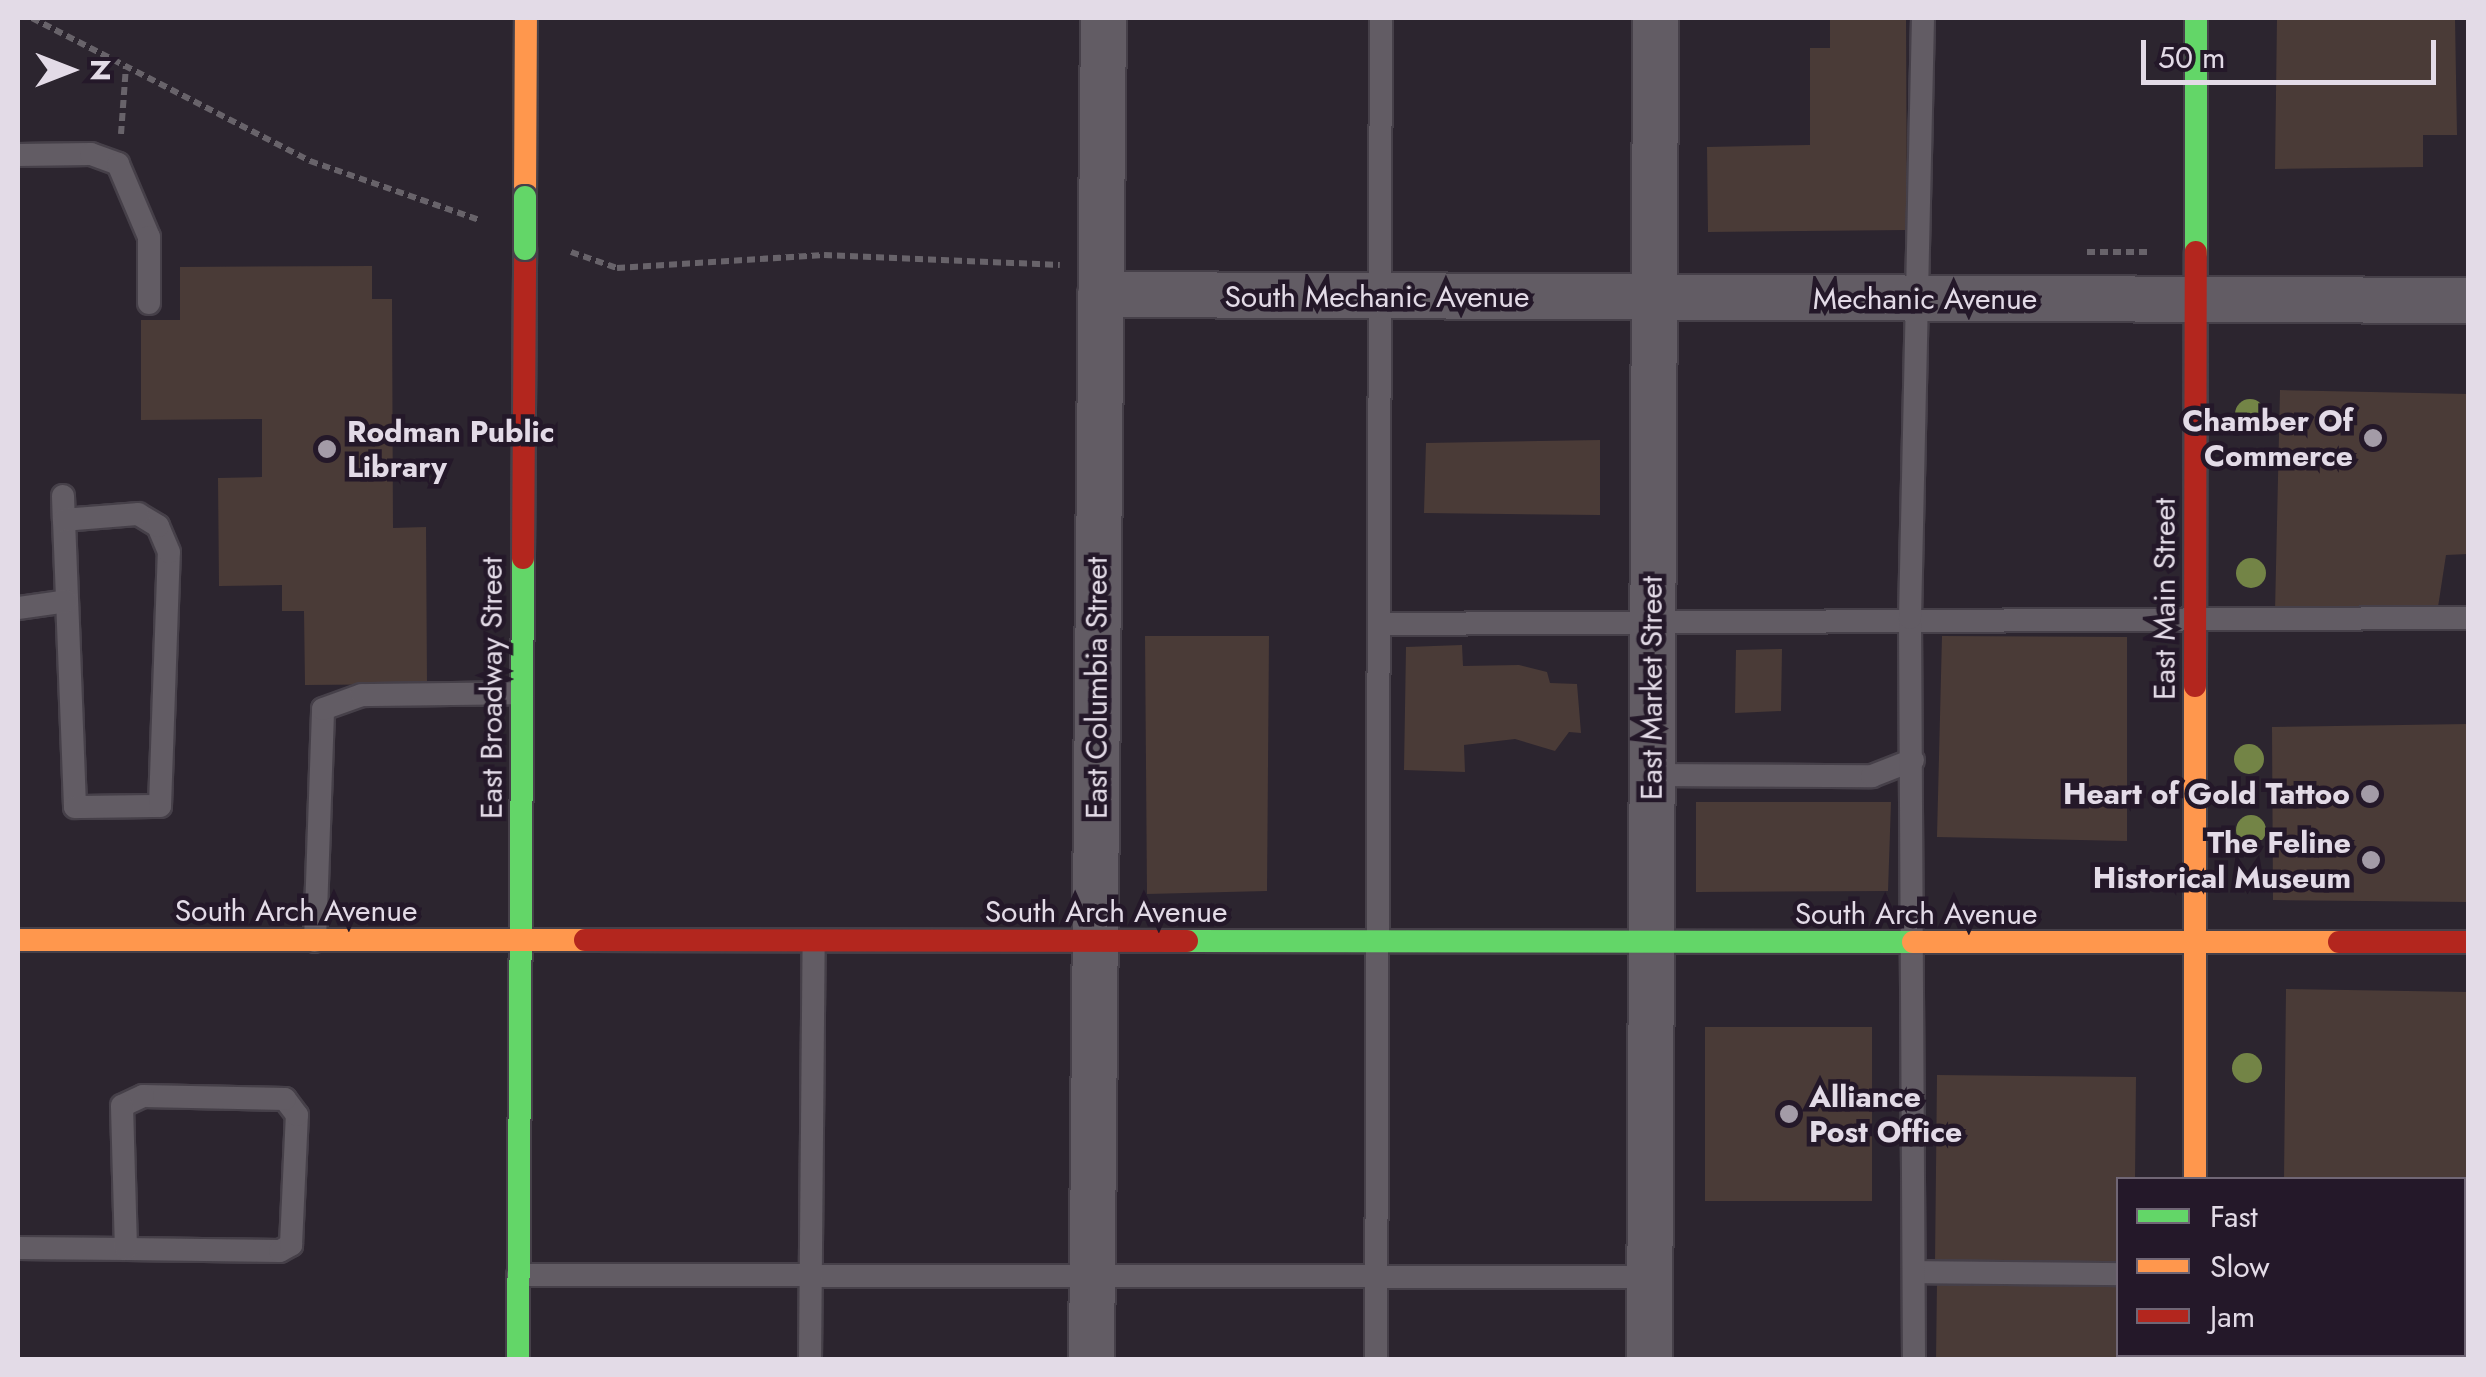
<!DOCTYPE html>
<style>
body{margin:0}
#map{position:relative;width:2486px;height:1377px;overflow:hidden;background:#2c252f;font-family:Jost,sans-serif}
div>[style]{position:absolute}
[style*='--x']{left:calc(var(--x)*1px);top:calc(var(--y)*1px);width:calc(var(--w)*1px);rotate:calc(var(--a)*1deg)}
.building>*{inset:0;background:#4a3b37}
.path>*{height:6px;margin-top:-3px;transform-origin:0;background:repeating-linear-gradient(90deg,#68636a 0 8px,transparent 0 13px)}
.roads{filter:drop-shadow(2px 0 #464049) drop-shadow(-2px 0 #464049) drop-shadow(0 2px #464049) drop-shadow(0 -2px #464049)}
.lane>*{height:22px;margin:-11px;padding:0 11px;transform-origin:11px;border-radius:11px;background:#625c64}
.street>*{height:45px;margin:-22.5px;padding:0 22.5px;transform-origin:22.5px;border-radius:22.5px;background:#625c64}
.fast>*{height:22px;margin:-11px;padding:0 11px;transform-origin:11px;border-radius:11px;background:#63d668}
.slow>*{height:22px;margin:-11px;padding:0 11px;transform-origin:11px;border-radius:11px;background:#ff974d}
.jam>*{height:22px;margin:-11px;padding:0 11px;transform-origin:11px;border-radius:11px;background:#b3261e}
.bridges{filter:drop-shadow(2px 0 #464049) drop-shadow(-2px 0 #464049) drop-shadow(0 2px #464049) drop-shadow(0 -2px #464049)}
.fast-bridge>*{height:22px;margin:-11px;padding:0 11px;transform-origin:11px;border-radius:11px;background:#63d668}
.trees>*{width:30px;height:30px;margin:-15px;border-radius:50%;background:#738446}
.dots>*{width:28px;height:28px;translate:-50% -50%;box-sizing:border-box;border:5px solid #241829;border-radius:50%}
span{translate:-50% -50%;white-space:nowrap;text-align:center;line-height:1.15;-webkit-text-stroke:9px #241829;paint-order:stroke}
.street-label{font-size:30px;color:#e3dbe7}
.poi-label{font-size:30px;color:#e3dbe7;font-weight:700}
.right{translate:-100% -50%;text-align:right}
.left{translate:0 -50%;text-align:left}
.frame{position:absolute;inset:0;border:20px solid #e3dbe7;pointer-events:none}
.legend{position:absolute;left:2116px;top:1177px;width:350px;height:180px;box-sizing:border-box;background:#241829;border:2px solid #706675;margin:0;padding:12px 18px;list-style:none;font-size:30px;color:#e3dbe7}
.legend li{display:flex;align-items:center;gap:20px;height:50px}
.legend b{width:50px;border:2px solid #706675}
.north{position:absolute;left:20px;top:20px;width:100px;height:100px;-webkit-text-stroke:8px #241829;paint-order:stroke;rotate:90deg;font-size:28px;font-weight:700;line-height:40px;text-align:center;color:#e3dbe7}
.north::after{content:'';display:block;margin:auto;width:35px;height:45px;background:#e3dbe7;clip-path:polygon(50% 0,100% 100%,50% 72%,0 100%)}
.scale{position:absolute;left:2141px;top:40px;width:295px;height:45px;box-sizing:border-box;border:5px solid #e3dbe7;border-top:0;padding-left:12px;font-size:30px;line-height:35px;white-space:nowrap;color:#e3dbe7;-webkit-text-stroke:8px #241829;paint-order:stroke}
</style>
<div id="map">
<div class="building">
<div style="clip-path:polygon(1830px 18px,1906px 18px,1907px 230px,1708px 232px,1707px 147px,1810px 145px,1810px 48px,1830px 48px)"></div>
<div style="clip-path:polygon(2277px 18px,2455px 18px,2457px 135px,2423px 135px,2423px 167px,2275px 169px)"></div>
<div style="clip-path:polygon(372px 266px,372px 299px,392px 299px,393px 528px,426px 527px,427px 684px,305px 685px,304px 611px,282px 611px,282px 585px,219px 586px,218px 478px,262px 477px,262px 419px,141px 420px,141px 320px,180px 320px,180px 267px)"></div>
<div style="clip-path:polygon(2280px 390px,2468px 394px,2468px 554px,2446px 555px,2438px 607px,2275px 611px)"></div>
<div style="clip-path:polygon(1600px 440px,1600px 515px,1424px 513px,1426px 443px)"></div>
<div style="clip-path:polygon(1145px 636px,1269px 636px,1267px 891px,1147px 894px)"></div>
<div style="clip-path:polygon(1942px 636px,2127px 637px,2127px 841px,1937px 837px)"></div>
<div style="clip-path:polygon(1462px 645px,1463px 666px,1519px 665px,1547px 672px,1550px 683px,1577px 684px,1581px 733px,1569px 732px,1555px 751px,1515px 739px,1464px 745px,1465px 772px,1404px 770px,1406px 647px)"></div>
<div style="clip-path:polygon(1782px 649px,1781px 711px,1735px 713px,1736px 650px)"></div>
<div style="clip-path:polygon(2468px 724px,2468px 902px,2273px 900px,2272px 727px)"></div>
<div style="clip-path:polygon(1696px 802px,1891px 802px,1888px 891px,1696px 892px)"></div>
<div style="clip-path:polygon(2286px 989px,2468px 992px,2468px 1264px,2464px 1180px,2284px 1180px)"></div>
<div style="clip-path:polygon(1705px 1027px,1872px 1027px,1872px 1201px,1705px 1201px)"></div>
<div style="clip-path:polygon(1937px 1075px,2136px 1077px,2135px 1180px,2118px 1180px,2118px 1265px,1935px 1263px)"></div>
<div style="clip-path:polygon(1937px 1281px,2118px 1282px,2118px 1354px,2135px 1360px,1936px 1360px)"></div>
<div style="clip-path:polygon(2464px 1344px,2468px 1360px,2280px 1360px,2464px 1354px)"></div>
</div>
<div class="path">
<div style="--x:32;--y:18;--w:313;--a:27.2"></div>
<div style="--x:310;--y:161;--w:179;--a:19.2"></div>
<div style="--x:121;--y:134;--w:68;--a:-85.8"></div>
<div style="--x:571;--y:252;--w:49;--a:19.2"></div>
<div style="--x:617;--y:268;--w:207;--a:-3.6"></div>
<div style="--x:824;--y:255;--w:236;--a:2.4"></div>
<div style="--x:2087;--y:252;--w:62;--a:0"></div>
</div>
<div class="roads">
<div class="lane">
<div style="--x:18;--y:155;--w:73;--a:-0.8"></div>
<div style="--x:91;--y:154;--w:29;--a:20"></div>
<div style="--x:118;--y:164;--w:79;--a:67"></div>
<div style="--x:149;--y:237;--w:66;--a:90"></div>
<div style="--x:63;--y:496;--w:24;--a:88"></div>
<div style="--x:64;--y:520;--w:287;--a:87.8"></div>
<div style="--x:75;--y:807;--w:85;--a:-0.7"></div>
<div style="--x:160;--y:806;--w:254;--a:-88"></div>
<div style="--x:169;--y:552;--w:28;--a:-113"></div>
<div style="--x:158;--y:526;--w:23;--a:-149"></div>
<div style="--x:138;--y:514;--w:74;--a:175.4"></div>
<div style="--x:18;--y:608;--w:49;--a:-8.1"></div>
<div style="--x:1379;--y:624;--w:1089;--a:-0.32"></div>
<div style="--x:1652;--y:775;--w:220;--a:0.3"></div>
<div style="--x:1872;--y:776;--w:44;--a:-21.3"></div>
<div style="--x:315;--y:941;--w:232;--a:-88"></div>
<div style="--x:323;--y:709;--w:41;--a:-19.7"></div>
<div style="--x:362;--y:695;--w:160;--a:-0.7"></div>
<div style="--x:18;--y:1248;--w:108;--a:0.5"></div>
<div style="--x:126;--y:1249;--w:154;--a:0.7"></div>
<div style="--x:280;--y:1251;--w:13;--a:-29"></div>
<div style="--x:291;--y:1245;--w:130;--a:-87.4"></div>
<div style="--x:297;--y:1115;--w:20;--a:-127"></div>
<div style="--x:285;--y:1099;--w:142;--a:-178.8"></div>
<div style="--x:143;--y:1096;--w:23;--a:155"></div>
<div style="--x:122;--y:1106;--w:143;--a:88.4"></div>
<div style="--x:1914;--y:1272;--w:204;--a:0.6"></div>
<div style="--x:518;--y:1275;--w:1132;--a:0.1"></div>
<div style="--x:2464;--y:1289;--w:4;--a:0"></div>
<div style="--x:810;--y:1360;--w:418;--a:-89.5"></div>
<div style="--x:1376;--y:1360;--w:1342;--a:-89.79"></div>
<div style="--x:1914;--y:1360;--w:742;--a:-90.31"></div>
<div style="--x:1910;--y:618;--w:600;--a:-88.76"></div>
</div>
<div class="street">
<div style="--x:1100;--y:294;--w:1368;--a:0.25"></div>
<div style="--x:1091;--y:1360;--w:1342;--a:-89.49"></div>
<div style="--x:1649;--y:1360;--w:1342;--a:-89.74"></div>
</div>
<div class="fast">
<div style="--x:2196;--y:252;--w:234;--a:-90"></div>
<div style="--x:1187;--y:941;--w:726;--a:0.08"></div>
<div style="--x:518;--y:1360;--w:802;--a:-89.64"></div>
</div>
<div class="slow">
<div style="--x:525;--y:197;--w:179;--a:-89.7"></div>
<div style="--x:18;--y:940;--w:567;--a:0"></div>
<div style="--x:1913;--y:942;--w:426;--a:0"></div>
<div style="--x:2195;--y:1180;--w:494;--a:-90"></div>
<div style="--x:2195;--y:1354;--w:6;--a:90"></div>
</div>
<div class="jam">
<div style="--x:523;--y:558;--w:309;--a:-89.6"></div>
<div style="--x:2195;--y:686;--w:434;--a:-89.9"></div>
<div style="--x:585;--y:940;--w:602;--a:0.1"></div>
<div style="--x:2339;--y:942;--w:129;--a:0"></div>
</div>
</div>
<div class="bridges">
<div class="fast-bridge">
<div style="--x:525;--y:197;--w:52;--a:90"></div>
</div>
</div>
<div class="trees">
<div style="left:2250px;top:414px"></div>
<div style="left:2251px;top:573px"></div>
<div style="left:2249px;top:759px"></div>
<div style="left:2251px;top:830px"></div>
<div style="left:2247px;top:1068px"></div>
</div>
<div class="dots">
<div style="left:2373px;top:438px;background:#a39ba7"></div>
<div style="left:327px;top:449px;background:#a39ba7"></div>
<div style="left:2370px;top:794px;background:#a39ba7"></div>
<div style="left:2371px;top:860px;background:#a39ba7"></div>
<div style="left:1789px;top:1114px;background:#a39ba7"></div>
</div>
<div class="street-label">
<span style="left:1377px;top:297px">South Mechanic Avenue</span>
<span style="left:1925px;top:299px">Mechanic Avenue</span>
<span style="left:2165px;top:599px;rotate:-90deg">East Main Street</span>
<span style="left:492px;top:688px;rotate:-90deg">East Broadway Street</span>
<span style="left:1097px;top:688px;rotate:-90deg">East Columbia Street</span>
<span style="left:1652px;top:688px;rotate:-90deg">East Market Street</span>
<span style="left:296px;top:911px">South Arch Avenue</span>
<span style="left:1106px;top:912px">South Arch Avenue</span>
<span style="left:1916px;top:914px">South Arch Avenue</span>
</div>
<div class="poi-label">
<span class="right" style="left:2353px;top:438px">Chamber Of<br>Commerce</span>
<span class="left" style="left:347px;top:449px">Rodman Public<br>Library</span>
<span class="right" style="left:2350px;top:794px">Heart of Gold Tattoo</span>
<span class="right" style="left:2351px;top:860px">The Feline<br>Historical Museum</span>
<span class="left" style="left:1809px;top:1114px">Alliance<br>Post Office</span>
</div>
<div class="frame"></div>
<ul class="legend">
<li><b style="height:12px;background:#63d668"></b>Fast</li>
<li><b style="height:12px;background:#ff974d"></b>Slow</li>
<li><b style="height:12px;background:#b3261e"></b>Jam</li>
</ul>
<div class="north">N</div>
<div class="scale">50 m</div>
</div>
